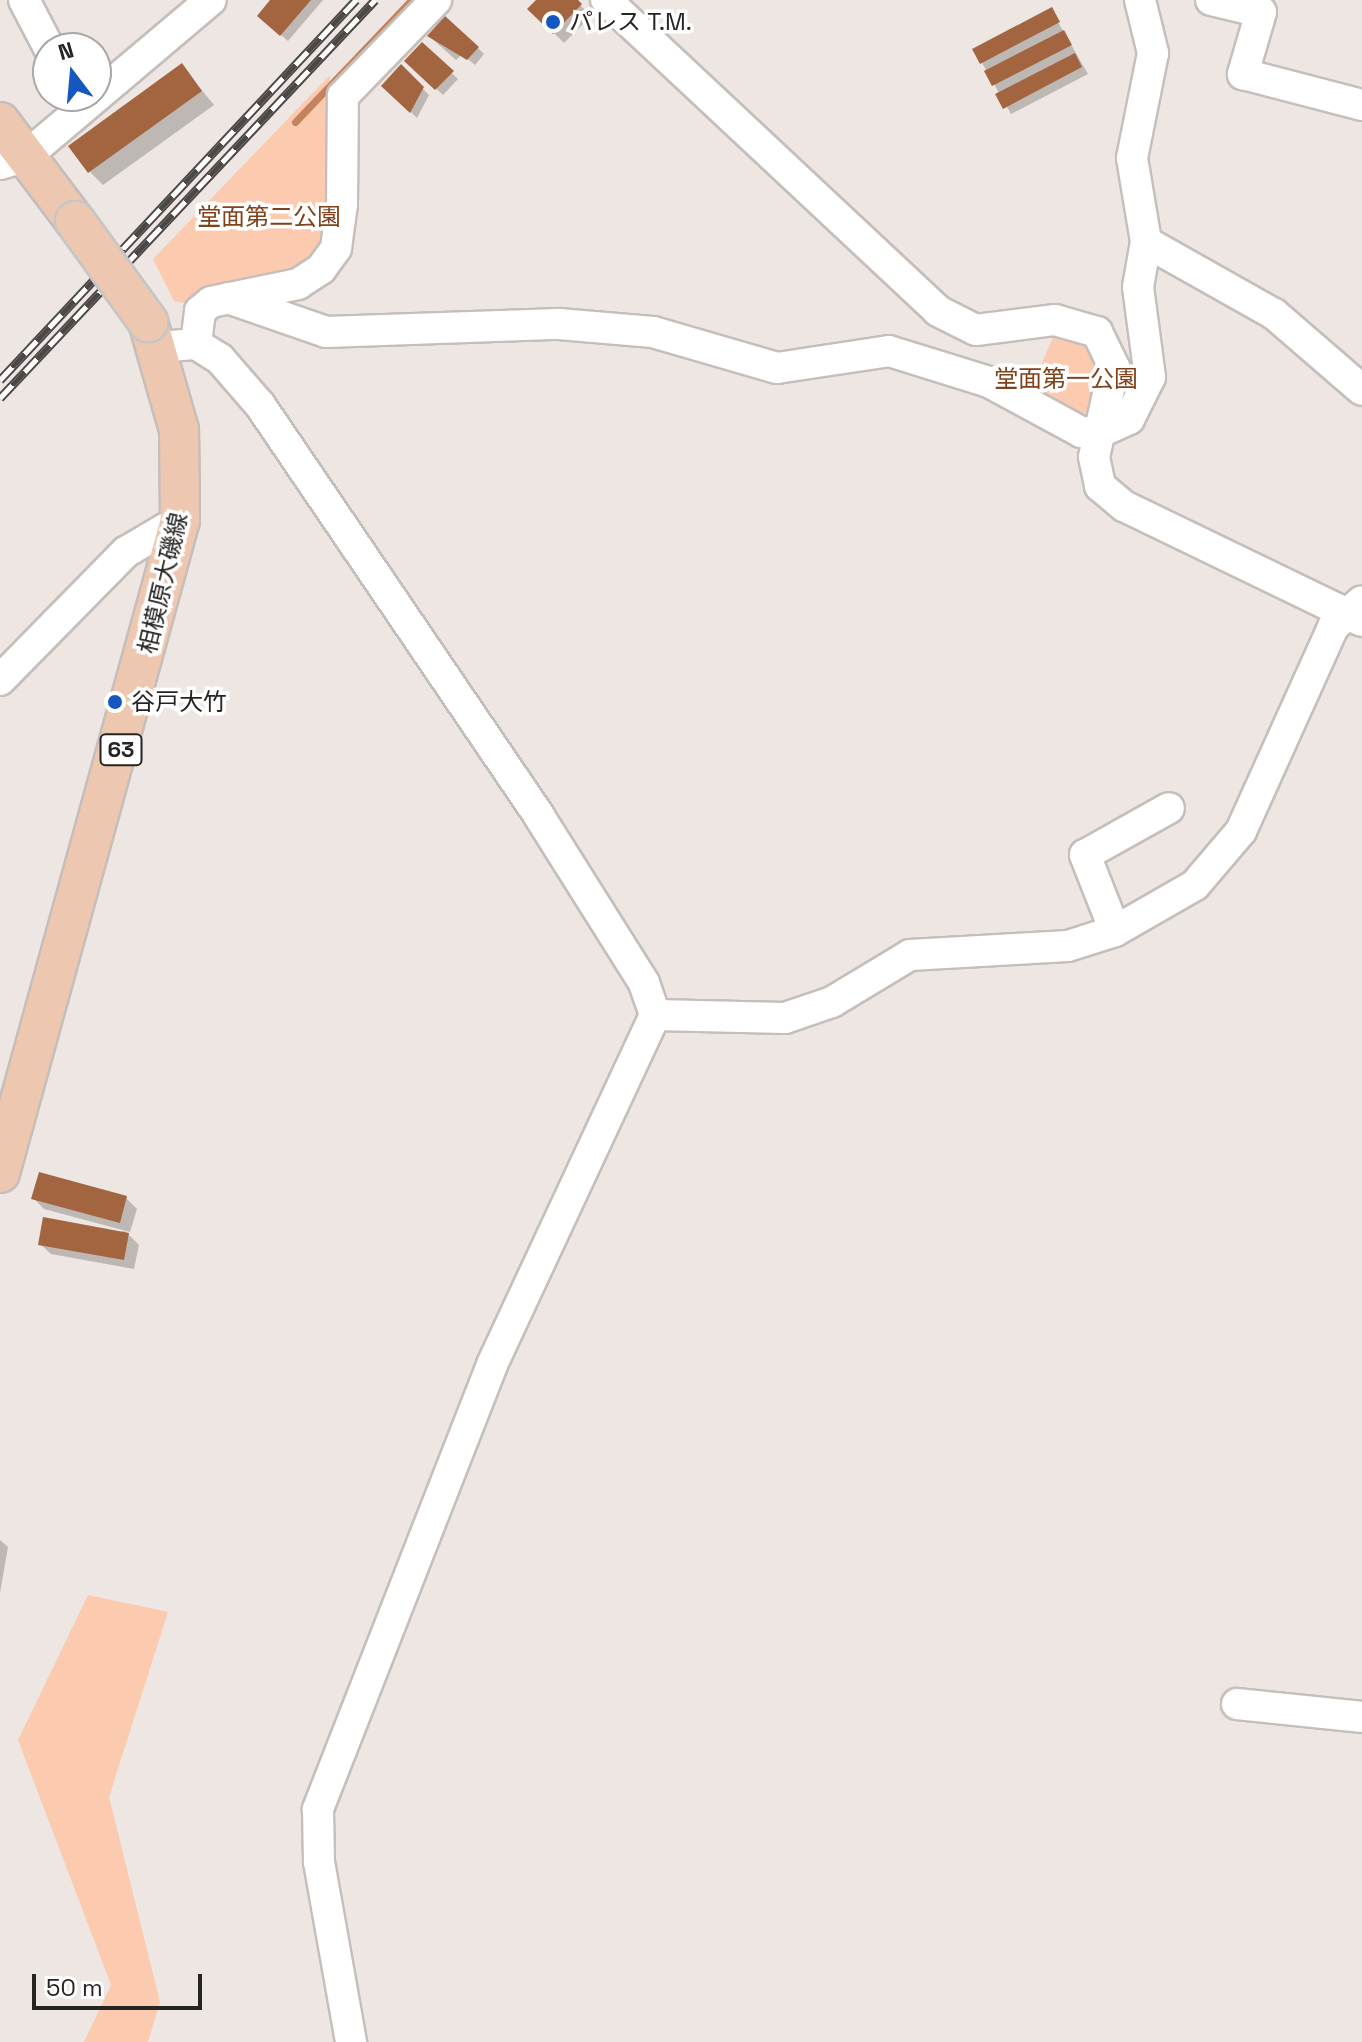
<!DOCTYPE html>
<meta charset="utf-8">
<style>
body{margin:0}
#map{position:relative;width:1362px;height:2042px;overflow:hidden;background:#eee6e2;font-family:"Space Grotesk","Noto Sans JP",sans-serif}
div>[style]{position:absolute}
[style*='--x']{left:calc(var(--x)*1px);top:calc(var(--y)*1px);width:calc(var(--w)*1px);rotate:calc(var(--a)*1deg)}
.green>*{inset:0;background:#fccaae}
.shadow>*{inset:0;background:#0003}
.stream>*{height:7px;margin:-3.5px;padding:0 3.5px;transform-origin:3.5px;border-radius:3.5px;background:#c3835e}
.building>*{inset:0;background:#a26540}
.roads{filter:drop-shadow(2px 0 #c6beba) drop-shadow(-2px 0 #c6beba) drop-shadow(0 2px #c6beba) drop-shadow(0 -2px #c6beba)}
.minor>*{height:30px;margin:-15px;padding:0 15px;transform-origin:15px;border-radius:15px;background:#fff}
.major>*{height:38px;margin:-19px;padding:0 19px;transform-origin:19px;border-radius:19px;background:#eec7b0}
.rail>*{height:9px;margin-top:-4.5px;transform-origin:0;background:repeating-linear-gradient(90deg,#fff 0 18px,#4c4846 0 36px);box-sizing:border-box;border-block:2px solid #4c4846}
.bridges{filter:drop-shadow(2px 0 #c7c6c6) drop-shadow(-2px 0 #c7c6c6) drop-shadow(0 2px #c7c6c6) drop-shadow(0 -2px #c7c6c6)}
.major-bridge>*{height:38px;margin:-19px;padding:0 19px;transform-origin:19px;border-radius:19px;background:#eec7b0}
.dots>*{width:22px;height:22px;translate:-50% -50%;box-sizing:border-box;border:4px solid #fff;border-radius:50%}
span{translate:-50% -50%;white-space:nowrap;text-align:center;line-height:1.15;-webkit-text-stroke:7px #fff;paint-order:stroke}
.shield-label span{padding:2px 6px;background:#fff;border:2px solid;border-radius:6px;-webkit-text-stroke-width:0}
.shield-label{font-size:22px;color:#262422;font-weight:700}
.poi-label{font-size:24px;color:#262422}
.left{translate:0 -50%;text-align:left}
.park-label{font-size:24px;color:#7f421a}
.street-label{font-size:24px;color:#262422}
.north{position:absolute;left:32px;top:32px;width:80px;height:80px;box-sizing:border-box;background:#fff;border:2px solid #a8a7a7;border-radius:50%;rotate:344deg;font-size:22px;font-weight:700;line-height:32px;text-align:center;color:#262422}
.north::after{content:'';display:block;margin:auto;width:28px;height:36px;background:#1656c1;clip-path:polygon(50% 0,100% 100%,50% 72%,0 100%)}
.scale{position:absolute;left:32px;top:1974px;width:170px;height:36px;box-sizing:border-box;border:4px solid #262422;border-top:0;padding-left:10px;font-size:24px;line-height:28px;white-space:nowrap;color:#262422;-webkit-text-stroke:6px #fff;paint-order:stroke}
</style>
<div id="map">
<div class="green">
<div style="clip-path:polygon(330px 75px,326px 236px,319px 250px,288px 272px,188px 304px,174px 301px,153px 259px)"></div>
<div style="clip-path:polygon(1053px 337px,1082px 342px,1095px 357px,1090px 412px,1072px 418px,1029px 394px)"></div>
<div style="clip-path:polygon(88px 1595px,168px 1612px,109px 1797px,160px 2002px,148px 2042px,84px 2042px,111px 1985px,18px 1740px)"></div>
</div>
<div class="shadow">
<div style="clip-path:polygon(273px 0,323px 0,288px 41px,266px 22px)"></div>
<div style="clip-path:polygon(539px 0,575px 0,591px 16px,564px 43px,530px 9px)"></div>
<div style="clip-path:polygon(1051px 10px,1088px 74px,1011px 114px,982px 63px)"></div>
<div style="clip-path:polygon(429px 36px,478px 48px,484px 54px,475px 65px,462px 54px,456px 60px)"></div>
<div style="clip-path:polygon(422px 45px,458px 79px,443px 95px,407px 61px)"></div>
<div style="clip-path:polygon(182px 66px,214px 105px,103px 185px,90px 172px)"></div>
<div style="clip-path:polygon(401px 67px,429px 95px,417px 118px,384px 86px)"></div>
<div style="clip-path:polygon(126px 1198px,137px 1209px,130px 1232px,44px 1209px,34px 1199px)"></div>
<div style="clip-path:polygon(125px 1231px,139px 1245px,134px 1269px,51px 1254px,40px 1244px)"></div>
<div style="clip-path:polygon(0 1540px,8px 1547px,0 1593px)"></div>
</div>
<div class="stream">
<div style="--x:295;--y:122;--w:168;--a:-46.4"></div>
</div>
<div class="building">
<div style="clip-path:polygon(270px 0,311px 0,280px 36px,257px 16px)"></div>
<div style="clip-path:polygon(536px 0,578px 0,582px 4px,553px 34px,527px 9px)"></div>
<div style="clip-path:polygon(1052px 7px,1060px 22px,980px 64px,972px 49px)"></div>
<div style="clip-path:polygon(445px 16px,479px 47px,467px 60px,427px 36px)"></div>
<div style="clip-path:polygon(1064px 30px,1072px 45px,992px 86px,984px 71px)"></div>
<div style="clip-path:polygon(422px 42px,454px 71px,435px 90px,404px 61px)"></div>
<div style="clip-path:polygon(1075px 53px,1082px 67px,1003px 109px,995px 94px)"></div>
<div style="clip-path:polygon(182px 63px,202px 91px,88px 173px,68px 146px)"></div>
<div style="clip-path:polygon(401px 64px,424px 87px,410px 113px,381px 86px)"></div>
<div style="clip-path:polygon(39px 1172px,127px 1196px,120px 1223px,31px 1199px)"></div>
<div style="clip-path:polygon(43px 1217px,129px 1233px,124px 1260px,38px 1245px)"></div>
</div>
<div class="roads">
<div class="minor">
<div style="--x:24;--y:0;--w:54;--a:62.5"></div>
<div style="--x:606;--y:0;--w:455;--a:43.1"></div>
<div style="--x:938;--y:311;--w:42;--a:26.6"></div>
<div style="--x:976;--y:330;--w:80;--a:-7.2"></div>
<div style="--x:1055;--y:320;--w:44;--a:15.9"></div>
<div style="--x:1097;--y:332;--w:39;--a:64"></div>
<div style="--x:1114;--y:367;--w:92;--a:102.5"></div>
<div style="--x:1094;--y:457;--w:30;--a:78"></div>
<div style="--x:1100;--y:486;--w:31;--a:40"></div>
<div style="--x:1124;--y:506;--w:264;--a:25.8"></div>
<div style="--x:1140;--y:0;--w:55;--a:76.2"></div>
<div style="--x:1153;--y:53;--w:107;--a:101.3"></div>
<div style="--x:1132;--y:158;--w:85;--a:80.5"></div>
<div style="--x:1146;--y:242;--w:147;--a:29.4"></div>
<div style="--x:1274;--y:314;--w:116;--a:40.8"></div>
<div style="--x:1211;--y:0;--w:51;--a:13.5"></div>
<div style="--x:1261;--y:12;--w:65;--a:106.2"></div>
<div style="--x:1243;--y:74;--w:123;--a:14.6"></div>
<div style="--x:0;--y:164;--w:26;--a:-16"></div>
<div style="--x:25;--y:157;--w:243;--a:-40.2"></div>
<div style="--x:228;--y:298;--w:104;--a:19.1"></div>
<div style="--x:326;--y:332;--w:233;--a:-2"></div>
<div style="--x:559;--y:324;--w:94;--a:4.9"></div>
<div style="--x:653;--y:332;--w:129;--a:16.2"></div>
<div style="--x:777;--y:368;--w:113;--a:-8.6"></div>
<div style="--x:889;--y:351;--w:105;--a:17.2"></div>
<div style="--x:989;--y:382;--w:105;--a:28.5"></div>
<div style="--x:1081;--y:432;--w:17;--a:3"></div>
<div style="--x:1098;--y:433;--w:34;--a:-24"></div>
<div style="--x:1129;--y:419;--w:47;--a:-63.4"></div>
<div style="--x:1150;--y:377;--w:91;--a:-97.6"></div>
<div style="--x:1138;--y:287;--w:46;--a:-79.9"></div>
<div style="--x:196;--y:344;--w:33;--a:-83"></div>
<div style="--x:200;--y:311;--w:14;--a:-39"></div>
<div style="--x:211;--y:302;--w:89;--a:-11.7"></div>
<div style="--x:298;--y:284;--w:27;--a:-33"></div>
<div style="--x:321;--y:269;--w:26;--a:-54"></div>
<div style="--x:336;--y:248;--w:44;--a:-82.2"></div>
<div style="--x:342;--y:204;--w:108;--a:-89.5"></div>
<div style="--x:343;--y:96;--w:134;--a:-45.9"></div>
<div style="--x:160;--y:347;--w:36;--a:-5"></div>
<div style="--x:196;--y:344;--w:28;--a:32"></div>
<div style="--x:220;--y:359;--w:61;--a:49"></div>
<div style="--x:260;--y:405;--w:497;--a:55.8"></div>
<div style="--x:539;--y:816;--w:197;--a:57.8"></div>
<div style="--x:644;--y:983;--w:34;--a:71"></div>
<div style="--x:655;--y:1015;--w:386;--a:115"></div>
<div style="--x:492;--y:1365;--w:478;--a:111.4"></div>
<div style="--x:318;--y:1810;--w:52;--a:88.9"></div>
<div style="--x:319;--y:1862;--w:183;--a:79.9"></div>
<div style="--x:0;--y:680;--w:180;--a:-45.5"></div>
<div style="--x:126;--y:552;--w:63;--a:-30.7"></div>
<div style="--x:1115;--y:931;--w:82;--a:-111.5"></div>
<div style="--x:1085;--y:855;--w:96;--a:-29.2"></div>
<div style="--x:655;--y:1015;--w:130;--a:1.3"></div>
<div style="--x:785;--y:1018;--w:50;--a:-18.8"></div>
<div style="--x:832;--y:1002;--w:91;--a:-31.1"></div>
<div style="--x:910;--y:955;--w:158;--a:-3.3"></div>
<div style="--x:1068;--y:946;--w:49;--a:-17.7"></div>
<div style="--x:1115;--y:931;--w:92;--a:-29.9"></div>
<div style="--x:1195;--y:885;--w:71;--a:-49.6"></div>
<div style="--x:1241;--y:831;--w:224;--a:-65.7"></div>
<div style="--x:1333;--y:627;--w:38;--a:-42"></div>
<div style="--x:1237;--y:1704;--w:126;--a:5.9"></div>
</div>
<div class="major">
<div style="--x:0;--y:122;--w:124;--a:52.9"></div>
<div style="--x:0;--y:1173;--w:677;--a:-74.59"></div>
<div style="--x:180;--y:520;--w:90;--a:-90.6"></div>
<div style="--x:179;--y:430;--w:112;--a:-106"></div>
</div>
</div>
<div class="rail">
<div style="--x:0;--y:380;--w:521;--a:-46.87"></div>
<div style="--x:0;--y:398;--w:547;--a:-46.7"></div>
</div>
<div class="bridges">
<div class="major-bridge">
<div style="--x:75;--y:221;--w:125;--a:54.1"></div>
</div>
</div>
<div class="dots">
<div style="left:553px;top:22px;background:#1656c1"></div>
<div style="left:115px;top:702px;background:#1656c1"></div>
</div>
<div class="shield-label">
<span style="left:121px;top:750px">63</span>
</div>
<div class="poi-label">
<span class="left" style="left:569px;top:22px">パレス T.M.</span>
<span class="left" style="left:131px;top:702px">谷戸大竹</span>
</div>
<div class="park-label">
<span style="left:269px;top:217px">堂面第二公園</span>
<span style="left:1066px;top:379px">堂面第一公園</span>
</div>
<div class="street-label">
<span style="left:163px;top:583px;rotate:-77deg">相模原大磯線</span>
</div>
<div class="north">N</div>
<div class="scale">50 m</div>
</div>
